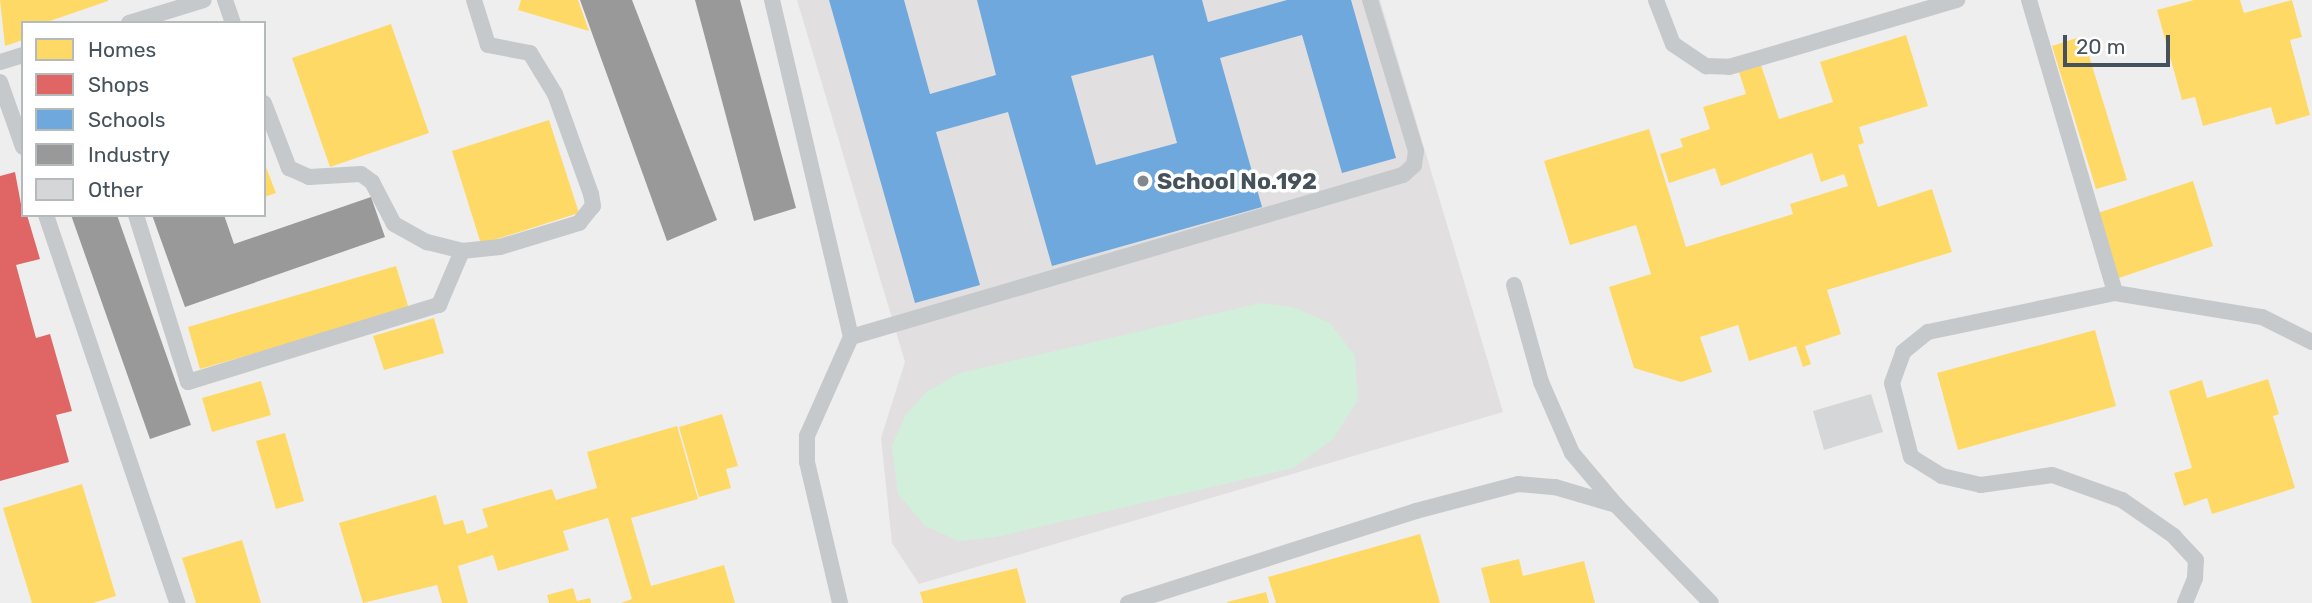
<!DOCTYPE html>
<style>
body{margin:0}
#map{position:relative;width:2312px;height:603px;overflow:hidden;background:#efeeee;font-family:Rubik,sans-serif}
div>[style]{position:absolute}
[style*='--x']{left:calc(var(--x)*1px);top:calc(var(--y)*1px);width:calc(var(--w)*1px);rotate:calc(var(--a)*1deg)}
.education>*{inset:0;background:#e1dfe0}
.green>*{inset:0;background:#d2efdc}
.homes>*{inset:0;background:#ffd966}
.shops>*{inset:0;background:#e06666}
.schools>*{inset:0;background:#6fa8dc}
.industry>*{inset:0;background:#999}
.building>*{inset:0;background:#d5d6d7}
.service>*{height:16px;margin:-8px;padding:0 8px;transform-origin:8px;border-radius:8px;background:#c6c9cb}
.dots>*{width:19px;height:19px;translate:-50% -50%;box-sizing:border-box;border:4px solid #fff;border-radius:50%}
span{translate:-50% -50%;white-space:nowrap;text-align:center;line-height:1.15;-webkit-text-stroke:7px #fff;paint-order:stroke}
.poi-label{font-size:23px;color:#46525b;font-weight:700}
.left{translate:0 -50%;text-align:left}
.legend{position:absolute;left:21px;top:21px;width:245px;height:196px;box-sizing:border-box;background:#fff;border:2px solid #b5babd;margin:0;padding:9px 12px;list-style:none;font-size:21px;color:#46525b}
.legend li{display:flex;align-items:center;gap:14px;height:35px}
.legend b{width:35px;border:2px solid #b5babd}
.scale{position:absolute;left:2063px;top:35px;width:107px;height:32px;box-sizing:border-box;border:4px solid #46525b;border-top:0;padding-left:9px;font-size:21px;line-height:24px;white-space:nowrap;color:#46525b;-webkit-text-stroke:5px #fff;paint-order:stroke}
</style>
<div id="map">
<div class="education">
<div style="clip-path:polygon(797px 0,1380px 0,1503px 412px,919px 584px,892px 543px,881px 438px,905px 362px)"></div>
</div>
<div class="green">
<div style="clip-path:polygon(1261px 303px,1293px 307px,1330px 323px,1355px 356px,1358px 400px,1333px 439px,1293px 468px,996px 537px,959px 541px,925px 526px,898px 494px,892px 446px,905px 416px,926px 392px,960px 373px)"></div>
</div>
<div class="homes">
<div style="clip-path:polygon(0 0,108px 0,108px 1px,44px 23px,23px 23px,23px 40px,5px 46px)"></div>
<div style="clip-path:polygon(521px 0,578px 0,589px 31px,518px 10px)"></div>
<div style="clip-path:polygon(2194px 0,2240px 0,2244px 13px,2292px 0,2302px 37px,2290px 40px,2310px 115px,2276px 125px,2271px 107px,2203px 126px,2195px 97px,2182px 100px,2157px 10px)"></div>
<div style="clip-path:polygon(391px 24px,429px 133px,330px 167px,292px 58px)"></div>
<div style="clip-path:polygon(1906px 35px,1928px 106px,1859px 127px,1864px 143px,1858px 145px,1878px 207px,1932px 189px,1952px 252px,1827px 290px,1841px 334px,1805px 346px,1811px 364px,1803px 367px,1796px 346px,1749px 361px,1738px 325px,1700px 337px,1712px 372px,1681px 382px,1634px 368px,1609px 287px,1651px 274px,1636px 225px,1570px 245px,1544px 161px,1649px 129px,1686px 247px,1793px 214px,1790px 204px,1848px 186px,1844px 174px,1821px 182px,1812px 153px,1721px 186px,1715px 168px,1669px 183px,1660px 154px,1683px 147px,1680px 139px,1710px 129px,1703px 107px,1746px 94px,1739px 72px,1761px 65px,1779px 119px,1833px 102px,1820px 62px)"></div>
<div style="clip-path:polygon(2083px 36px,2127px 180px,2096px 189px,2052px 46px)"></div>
<div style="clip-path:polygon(549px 120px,579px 213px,481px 244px,452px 151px)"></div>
<div style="clip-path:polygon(264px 162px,276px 193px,264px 197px)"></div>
<div style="clip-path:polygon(2193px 181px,2213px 246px,2116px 279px,2095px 214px)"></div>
<div style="clip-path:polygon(396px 266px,409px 309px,200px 369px,188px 327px)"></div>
<div style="clip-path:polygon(434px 318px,444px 353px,384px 370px,373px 336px)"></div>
<div style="clip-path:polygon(2095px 330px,2116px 406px,1958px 450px,1937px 373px)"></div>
<div style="clip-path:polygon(2268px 379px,2279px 414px,2273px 416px,2295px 488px,2212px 514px,2207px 498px,2184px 506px,2174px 473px,2192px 468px,2169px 391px,2202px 380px,2207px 398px)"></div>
<div style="clip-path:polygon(261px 381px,271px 415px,212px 432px,202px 398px)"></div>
<div style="clip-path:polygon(722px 414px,738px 466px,726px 469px,731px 488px,699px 497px,679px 427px)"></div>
<div style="clip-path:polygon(677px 426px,698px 499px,631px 518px,651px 586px,724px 565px,735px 603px,621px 603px,632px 599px,608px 518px,563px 531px,569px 550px,498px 571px,493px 555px,458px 566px,468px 603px,442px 603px,437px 585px,363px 603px,339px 523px,436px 495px,444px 525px,463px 520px,467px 534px,488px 527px,482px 509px,552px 489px,556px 500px,597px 488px,587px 452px)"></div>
<div style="clip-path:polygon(285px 433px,304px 501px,276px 509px,256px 441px)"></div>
<div style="clip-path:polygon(82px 484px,116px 596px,93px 603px,32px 603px,3px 508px)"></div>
<div style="clip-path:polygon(1420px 534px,1440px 603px,1276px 603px,1268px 577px)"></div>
<div style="clip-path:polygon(242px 540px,261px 603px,196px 603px,182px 558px)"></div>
<div style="clip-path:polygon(1519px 559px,1523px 576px,1584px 561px,1595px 603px,1490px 603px,1481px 568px)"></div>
<div style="clip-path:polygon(1017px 568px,1026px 603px,923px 603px,920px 592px)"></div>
<div style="clip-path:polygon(573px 588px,577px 601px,590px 598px,591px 603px,549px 603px,547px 595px)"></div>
<div style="clip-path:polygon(1266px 592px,1269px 603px,1228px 603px,1227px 602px)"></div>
</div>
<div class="shops">
<div style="clip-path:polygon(15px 172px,23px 215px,27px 215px,40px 259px,16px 265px,36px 338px,50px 334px,72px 411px,56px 415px,69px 462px,0 481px,0 176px)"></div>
</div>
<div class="schools">
<div style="clip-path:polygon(evenodd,829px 0,904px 0,930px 94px,996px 75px,977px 0,1202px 0,1208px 22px,1287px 0,1351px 0,1396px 158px,1342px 173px,1302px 35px,1220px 58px,1262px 207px,1052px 266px,1008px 112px,936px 132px,980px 285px,915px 303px,829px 0,1153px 55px,1177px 143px,1096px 165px,1071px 76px,1153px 55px)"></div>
</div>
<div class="industry">
<div style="clip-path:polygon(580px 0,632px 0,717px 220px,667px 241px)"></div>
<div style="clip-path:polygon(695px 0,740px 0,796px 208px,754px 221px)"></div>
<div style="clip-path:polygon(371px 197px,385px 237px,185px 307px,152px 215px,224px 215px,234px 244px)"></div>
<div style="clip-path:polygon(71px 215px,117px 215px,191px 425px,150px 439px)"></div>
</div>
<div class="building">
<div style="clip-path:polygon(1871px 394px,1883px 432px,1824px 450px,1813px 411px)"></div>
</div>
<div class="service">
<div style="--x:225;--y:0;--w:24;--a:71"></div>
<div style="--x:772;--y:0;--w:346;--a:76.8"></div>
<div style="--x:851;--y:337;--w:108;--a:114"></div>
<div style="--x:807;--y:436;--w:26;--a:90"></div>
<div style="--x:807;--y:462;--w:145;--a:76.8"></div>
<div style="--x:1656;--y:0;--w:47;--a:68.9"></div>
<div style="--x:1673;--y:44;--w:40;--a:34"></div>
<div style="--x:1706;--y:66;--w:23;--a:2"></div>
<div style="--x:1729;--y:67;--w:238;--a:-16.4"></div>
<div style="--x:2029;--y:0;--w:305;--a:73.6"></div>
<div style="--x:129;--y:23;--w:78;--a:-17"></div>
<div style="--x:0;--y:62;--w:24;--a:-17"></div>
<div style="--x:0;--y:82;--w:69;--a:70.5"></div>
<div style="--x:264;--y:103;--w:70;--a:69"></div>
<div style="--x:289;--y:168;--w:22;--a:24"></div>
<div style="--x:309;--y:177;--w:52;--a:-3.3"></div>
<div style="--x:361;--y:174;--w:14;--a:36"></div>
<div style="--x:372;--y:182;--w:47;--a:62.4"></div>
<div style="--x:394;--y:224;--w:38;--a:29"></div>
<div style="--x:427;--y:242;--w:36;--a:14"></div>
<div style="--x:462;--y:251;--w:38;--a:-6"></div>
<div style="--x:500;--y:247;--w:83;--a:-16.9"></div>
<div style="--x:579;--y:223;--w:22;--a:-51"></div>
<div style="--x:593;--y:206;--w:12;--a:-99"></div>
<div style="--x:591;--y:194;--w:106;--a:-109.8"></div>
<div style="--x:555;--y:94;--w:48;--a:-121.4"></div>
<div style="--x:530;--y:53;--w:43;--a:-169.2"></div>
<div style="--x:488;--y:45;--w:47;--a:-107.3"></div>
<div style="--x:46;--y:215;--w:410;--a:71.3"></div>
<div style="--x:136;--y:215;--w:175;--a:72.7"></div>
<div style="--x:188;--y:382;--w:263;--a:-17.1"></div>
<div style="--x:439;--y:305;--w:59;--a:-66.9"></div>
<div style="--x:1514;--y:285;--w:101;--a:74.4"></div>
<div style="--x:1541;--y:382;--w:77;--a:66.4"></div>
<div style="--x:1572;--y:453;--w:68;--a:49.8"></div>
<div style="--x:1616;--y:505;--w:136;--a:45.9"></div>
<div style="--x:851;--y:337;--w:575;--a:-16.36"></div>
<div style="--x:1403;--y:175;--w:15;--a:-42"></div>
<div style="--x:1414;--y:165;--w:14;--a:-82"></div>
<div style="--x:1416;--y:151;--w:158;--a:-106.9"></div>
<div style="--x:1128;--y:603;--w:302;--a:-17.7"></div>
<div style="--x:1416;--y:511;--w:106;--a:-14.8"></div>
<div style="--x:1518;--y:484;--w:37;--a:5"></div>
<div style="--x:1555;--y:487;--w:64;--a:16.4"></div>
<div style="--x:2185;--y:603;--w:27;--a:-68"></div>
<div style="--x:2195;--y:578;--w:18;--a:-87"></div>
<div style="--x:2196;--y:560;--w:33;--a:-133"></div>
<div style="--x:2174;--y:536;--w:63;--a:-145.3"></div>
<div style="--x:2122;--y:500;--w:74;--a:-160.3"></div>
<div style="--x:2052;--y:475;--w:72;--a:172"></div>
<div style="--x:1981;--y:485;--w:40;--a:-167"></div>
<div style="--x:1942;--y:476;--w:36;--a:-148"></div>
<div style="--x:1911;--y:457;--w:76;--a:-104.4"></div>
<div style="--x:1892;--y:383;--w:33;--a:-70"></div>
<div style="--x:1903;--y:352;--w:32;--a:-39"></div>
<div style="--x:1928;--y:332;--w:191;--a:-11.8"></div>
<div style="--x:2115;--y:293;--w:149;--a:9.3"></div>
<div style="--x:2262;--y:317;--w:56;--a:26.6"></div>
</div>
<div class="dots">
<div style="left:1143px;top:181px;background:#81898e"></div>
</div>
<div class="poi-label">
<span class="left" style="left:1157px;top:181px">School No.192</span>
</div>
<ul class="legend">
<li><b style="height:19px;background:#ffd966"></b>Homes</li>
<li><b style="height:19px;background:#e06666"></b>Shops</li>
<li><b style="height:19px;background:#6fa8dc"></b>Schools</li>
<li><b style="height:19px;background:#999"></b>Industry</li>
<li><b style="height:19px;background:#d5d6d7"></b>Other</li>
</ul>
<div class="scale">20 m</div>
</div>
